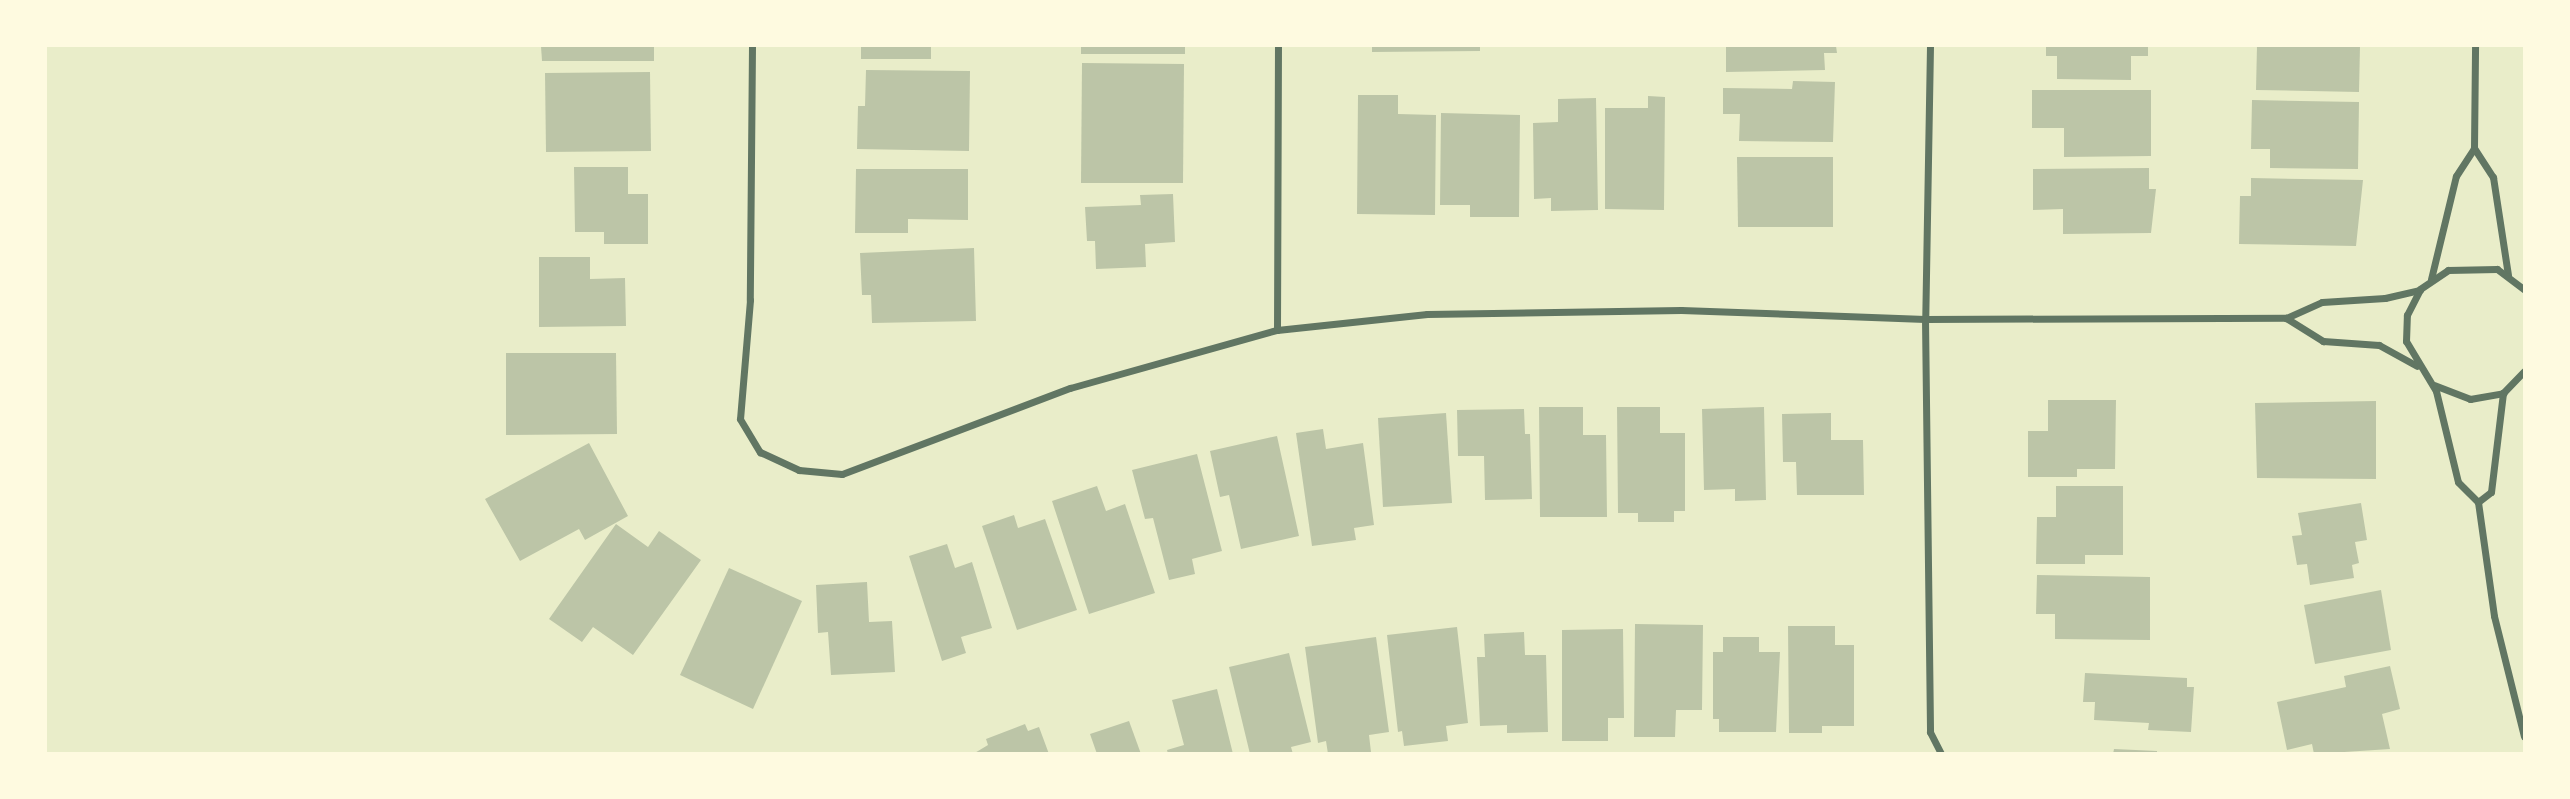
<!DOCTYPE html>
<style>
body{margin:0}
#map{position:relative;width:2570px;height:799px;overflow:hidden;background:#e9edc9;font-family:"Fira Sans",sans-serif}
div>[style]{position:absolute}
[style*='--x']{left:calc(var(--x)*1px);top:calc(var(--y)*1px);width:calc(var(--w)*1px);rotate:calc(var(--a)*1deg)}
.building>*{inset:0;background:#bcc5a7}
.minor>*{height:7px;margin:-3.5px;padding:0 3.5px;transform-origin:3.5px;border-radius:3.5px;background:#617663}
span{translate:-50% -50%;white-space:nowrap;text-align:center;line-height:1.15;-webkit-text-stroke:5px #fefae0;paint-order:stroke}
.frame{position:absolute;inset:0;border:47px solid #fefae0;pointer-events:none}
</style>
<div id="map">
<div class="building">
<div style="clip-path:polygon(541px 46px,654px 46px,654px 61px,542px 61px)"></div>
<div style="clip-path:polygon(861px 46px,931px 46px,931px 59px,861px 59px)"></div>
<div style="clip-path:polygon(1081px 46px,1185px 46px,1185px 54px,1081px 54px)"></div>
<div style="clip-path:polygon(1372px 46px,1480px 46px,1480px 51px,1372px 52px)"></div>
<div style="clip-path:polygon(1726px 46px,1836px 46px,1837px 53px,1824px 53px,1825px 70px,1726px 72px)"></div>
<div style="clip-path:polygon(2046px 46px,2148px 46px,2148px 56px,2131px 56px,2131px 80px,2057px 79px,2057px 56px,2046px 56px)"></div>
<div style="clip-path:polygon(2257px 46px,2360px 46px,2359px 92px,2256px 90px)"></div>
<div style="clip-path:polygon(1082px 63px,1184px 64px,1183px 183px,1081px 183px)"></div>
<div style="clip-path:polygon(866px 70px,970px 71px,969px 151px,857px 149px,858px 106px,865px 106px)"></div>
<div style="clip-path:polygon(650px 72px,651px 151px,546px 152px,545px 73px)"></div>
<div style="clip-path:polygon(1793px 81px,1835px 82px,1833px 142px,1739px 141px,1740px 114px,1723px 114px,1723px 88px,1792px 89px)"></div>
<div style="clip-path:polygon(2032px 90px,2151px 90px,2151px 156px,2064px 157px,2064px 128px,2032px 128px)"></div>
<div style="clip-path:polygon(1358px 95px,1398px 95px,1398px 114px,1436px 115px,1435px 215px,1357px 214px)"></div>
<div style="clip-path:polygon(1648px 96px,1665px 97px,1664px 210px,1605px 209px,1605px 108px,1648px 108px)"></div>
<div style="clip-path:polygon(1596px 98px,1598px 210px,1551px 211px,1551px 198px,1534px 199px,1533px 123px,1558px 122px,1558px 99px)"></div>
<div style="clip-path:polygon(2252px 100px,2359px 102px,2358px 169px,2270px 168px,2270px 149px,2251px 149px)"></div>
<div style="clip-path:polygon(1441px 113px,1520px 115px,1519px 217px,1470px 217px,1470px 205px,1440px 205px)"></div>
<div style="clip-path:polygon(1737px 157px,1833px 157px,1833px 227px,1738px 227px)"></div>
<div style="clip-path:polygon(574px 167px,628px 167px,628px 194px,648px 194px,648px 244px,604px 244px,604px 232px,575px 232px)"></div>
<div style="clip-path:polygon(2149px 168px,2149px 189px,2156px 189px,2151px 233px,2063px 234px,2063px 209px,2033px 210px,2033px 169px)"></div>
<div style="clip-path:polygon(856px 169px,968px 169px,968px 220px,908px 219px,908px 233px,855px 233px)"></div>
<div style="clip-path:polygon(2251px 178px,2363px 180px,2356px 246px,2239px 244px,2240px 196px,2251px 196px)"></div>
<div style="clip-path:polygon(1173px 194px,1175px 242px,1145px 244px,1146px 267px,1096px 269px,1095px 241px,1087px 241px,1085px 207px,1141px 205px,1140px 195px)"></div>
<div style="clip-path:polygon(974px 248px,976px 321px,872px 323px,871px 295px,862px 295px,860px 253px)"></div>
<div style="clip-path:polygon(539px 257px,590px 257px,590px 279px,625px 278px,626px 326px,539px 327px)"></div>
<div style="clip-path:polygon(506px 353px,616px 353px,617px 434px,506px 435px)"></div>
<div style="clip-path:polygon(2048px 400px,2116px 400px,2115px 469px,2077px 469px,2077px 477px,2028px 477px,2028px 431px,2048px 431px)"></div>
<div style="clip-path:polygon(2376px 401px,2376px 479px,2257px 478px,2255px 403px)"></div>
<div style="clip-path:polygon(1539px 407px,1583px 407px,1583px 435px,1606px 435px,1607px 517px,1540px 517px)"></div>
<div style="clip-path:polygon(1617px 407px,1660px 407px,1660px 433px,1685px 433px,1685px 511px,1674px 511px,1674px 522px,1638px 522px,1638px 513px,1618px 513px)"></div>
<div style="clip-path:polygon(1764px 407px,1766px 500px,1735px 501px,1735px 489px,1704px 490px,1702px 409px)"></div>
<div style="clip-path:polygon(1524px 409px,1525px 434px,1530px 434px,1532px 499px,1485px 500px,1484px 456px,1458px 456px,1457px 410px)"></div>
<div style="clip-path:polygon(1446px 413px,1452px 503px,1383px 507px,1378px 418px)"></div>
<div style="clip-path:polygon(1831px 413px,1831px 440px,1863px 440px,1864px 495px,1797px 495px,1796px 462px,1783px 462px,1782px 414px)"></div>
<div style="clip-path:polygon(1323px 429px,1326px 449px,1363px 443px,1374px 525px,1354px 528px,1356px 540px,1312px 546px,1296px 433px)"></div>
<div style="clip-path:polygon(1277px 436px,1299px 536px,1241px 549px,1229px 495px,1220px 497px,1210px 451px)"></div>
<div style="clip-path:polygon(589px 443px,628px 516px,585px 540px,579px 529px,520px 561px,485px 499px)"></div>
<div style="clip-path:polygon(1197px 454px,1222px 551px,1192px 559px,1195px 574px,1169px 580px,1153px 518px,1145px 519px,1132px 470px)"></div>
<div style="clip-path:polygon(1097px 486px,1106px 511px,1125px 504px,1155px 593px,1089px 614px,1052px 501px)"></div>
<div style="clip-path:polygon(2056px 486px,2123px 486px,2123px 555px,2085px 555px,2085px 564px,2036px 564px,2037px 517px,2056px 517px)"></div>
<div style="clip-path:polygon(2361px 503px,2367px 540px,2355px 542px,2359px 563px,2352px 565px,2354px 578px,2310px 585px,2307px 564px,2297px 565px,2292px 536px,2302px 535px,2298px 513px)"></div>
<div style="clip-path:polygon(1014px 515px,1018px 528px,1045px 519px,1077px 610px,1017px 630px,982px 526px)"></div>
<div style="clip-path:polygon(616px 524px,648px 547px,659px 531px,701px 560px,633px 655px,593px 627px,582px 642px,549px 619px)"></div>
<div style="clip-path:polygon(947px 544px,955px 568px,972px 562px,992px 628px,961px 637px,966px 653px,942px 661px,909px 556px)"></div>
<div style="clip-path:polygon(729px 568px,802px 601px,753px 709px,680px 675px)"></div>
<div style="clip-path:polygon(2037px 575px,2150px 577px,2150px 640px,2055px 639px,2055px 614px,2036px 614px)"></div>
<div style="clip-path:polygon(867px 582px,869px 622px,892px 621px,895px 672px,831px 675px,828px 632px,818px 633px,816px 585px)"></div>
<div style="clip-path:polygon(2381px 590px,2391px 650px,2315px 664px,2304px 605px)"></div>
<div style="clip-path:polygon(1635px 624px,1703px 625px,1702px 710px,1676px 710px,1675px 737px,1634px 737px)"></div>
<div style="clip-path:polygon(1788px 626px,1835px 626px,1835px 645px,1854px 645px,1854px 726px,1822px 726px,1822px 733px,1789px 733px)"></div>
<div style="clip-path:polygon(1457px 627px,1468px 723px,1446px 726px,1448px 741px,1404px 746px,1402px 731px,1398px 732px,1387px 635px)"></div>
<div style="clip-path:polygon(1623px 629px,1624px 718px,1608px 718px,1608px 741px,1562px 741px,1562px 630px)"></div>
<div style="clip-path:polygon(1524px 632px,1525px 655px,1546px 655px,1548px 732px,1507px 733px,1507px 725px,1480px 726px,1477px 657px,1485px 657px,1484px 634px)"></div>
<div style="clip-path:polygon(1376px 637px,1389px 732px,1369px 735px,1371px 752px,1328px 754px,1326px 741px,1318px 743px,1305px 647px)"></div>
<div style="clip-path:polygon(1723px 637px,1759px 637px,1759px 652px,1780px 652px,1776px 732px,1719px 732px,1719px 719px,1713px 719px,1713px 652px,1723px 652px)"></div>
<div style="clip-path:polygon(1289px 653px,1311px 742px,1291px 747px,1293px 754px,1250px 754px,1229px 667px)"></div>
<div style="clip-path:polygon(2390px 666px,2400px 709px,2382px 714px,2390px 749px,2314px 754px,2312px 744px,2287px 750px,2277px 702px,2346px 687px,2344px 676px)"></div>
<div style="clip-path:polygon(2085px 673px,2187px 678px,2187px 687px,2194px 687px,2191px 732px,2148px 730px,2149px 723px,2094px 720px,2095px 702px,2083px 702px)"></div>
<div style="clip-path:polygon(1217px 689px,1233px 754px,1168px 754px,1167px 750px,1184px 745px,1172px 700px)"></div>
<div style="clip-path:polygon(1129px 721px,1141px 754px,1097px 754px,1090px 734px)"></div>
<div style="clip-path:polygon(1025px 724px,1028px 731px,1039px 727px,1049px 754px,973px 754px,988px 745px,986px 739px)"></div>
<div style="clip-path:polygon(2114px 749px,2157px 751px,2157px 754px,2113px 754px)"></div>
</div>
<div class="minor">
<div style="--x:752;--y:46;--w:254;--a:90.5"></div>
<div style="--x:750;--y:300;--w:119;--a:94.8"></div>
<div style="--x:740;--y:419;--w:39;--a:59"></div>
<div style="--x:760;--y:452;--w:43;--a:24.8"></div>
<div style="--x:799;--y:470;--w:43;--a:5.3"></div>
<div style="--x:842;--y:474;--w:244;--a:-20.7"></div>
<div style="--x:1070;--y:388;--w:215;--a:-15.7"></div>
<div style="--x:1277;--y:330;--w:151;--a:-6.1"></div>
<div style="--x:1427;--y:314;--w:254;--a:-0.9"></div>
<div style="--x:1681;--y:310;--w:244;--a:2.1"></div>
<div style="--x:1925;--y:319;--w:361;--a:-0.2"></div>
<div style="--x:2286;--y:318;--w:39;--a:-24"></div>
<div style="--x:2322;--y:302;--w:63;--a:-3.6"></div>
<div style="--x:2385;--y:298;--w:36;--a:-13"></div>
<div style="--x:1930;--y:46;--w:273;--a:91"></div>
<div style="--x:1925;--y:319;--w:413;--a:89.3"></div>
<div style="--x:1930;--y:732;--w:25;--a:63"></div>
<div style="--x:2474;--y:148;--w:35;--a:57"></div>
<div style="--x:2493;--y:177;--w:99;--a:81.3"></div>
<div style="--x:2431;--y:279;--w:106;--a:-76.4"></div>
<div style="--x:2456;--y:176;--w:33;--a:-57"></div>
<div style="--x:2474;--y:148;--w:102;--a:-89.4"></div>
<div style="--x:2286;--y:318;--w:44;--a:31.9"></div>
<div style="--x:2323;--y:341;--w:56;--a:4.1"></div>
<div style="--x:2379;--y:345;--w:43;--a:28.9"></div>
<div style="--x:1277;--y:330;--w:284;--a:-89.8"></div>
<div style="--x:2434;--y:385;--w:39;--a:21"></div>
<div style="--x:2470;--y:399;--w:34;--a:-10"></div>
<div style="--x:2478;--y:502;--w:28;--a:-135"></div>
<div style="--x:2458;--y:482;--w:94;--a:-103.6"></div>
<div style="--x:2436;--y:391;--w:58;--a:-121"></div>
<div style="--x:2406;--y:341;--w:26;--a:-88"></div>
<div style="--x:2407;--y:315;--w:29;--a:-63"></div>
<div style="--x:2420;--y:289;--w:34;--a:-34"></div>
<div style="--x:2448;--y:270;--w:49;--a:-1.2"></div>
<div style="--x:2497;--y:269;--w:34;--a:37"></div>
<div style="--x:2478;--y:502;--w:115;--a:82"></div>
<div style="--x:2494;--y:616;--w:124;--a:76"></div>
<div style="--x:2478;--y:502;--w:16;--a:-38"></div>
<div style="--x:2491;--y:492;--w:100;--a:-83.1"></div>
<div style="--x:2503;--y:393;--w:30;--a:-46"></div>
</div>
<div class="frame"></div>
</div>
